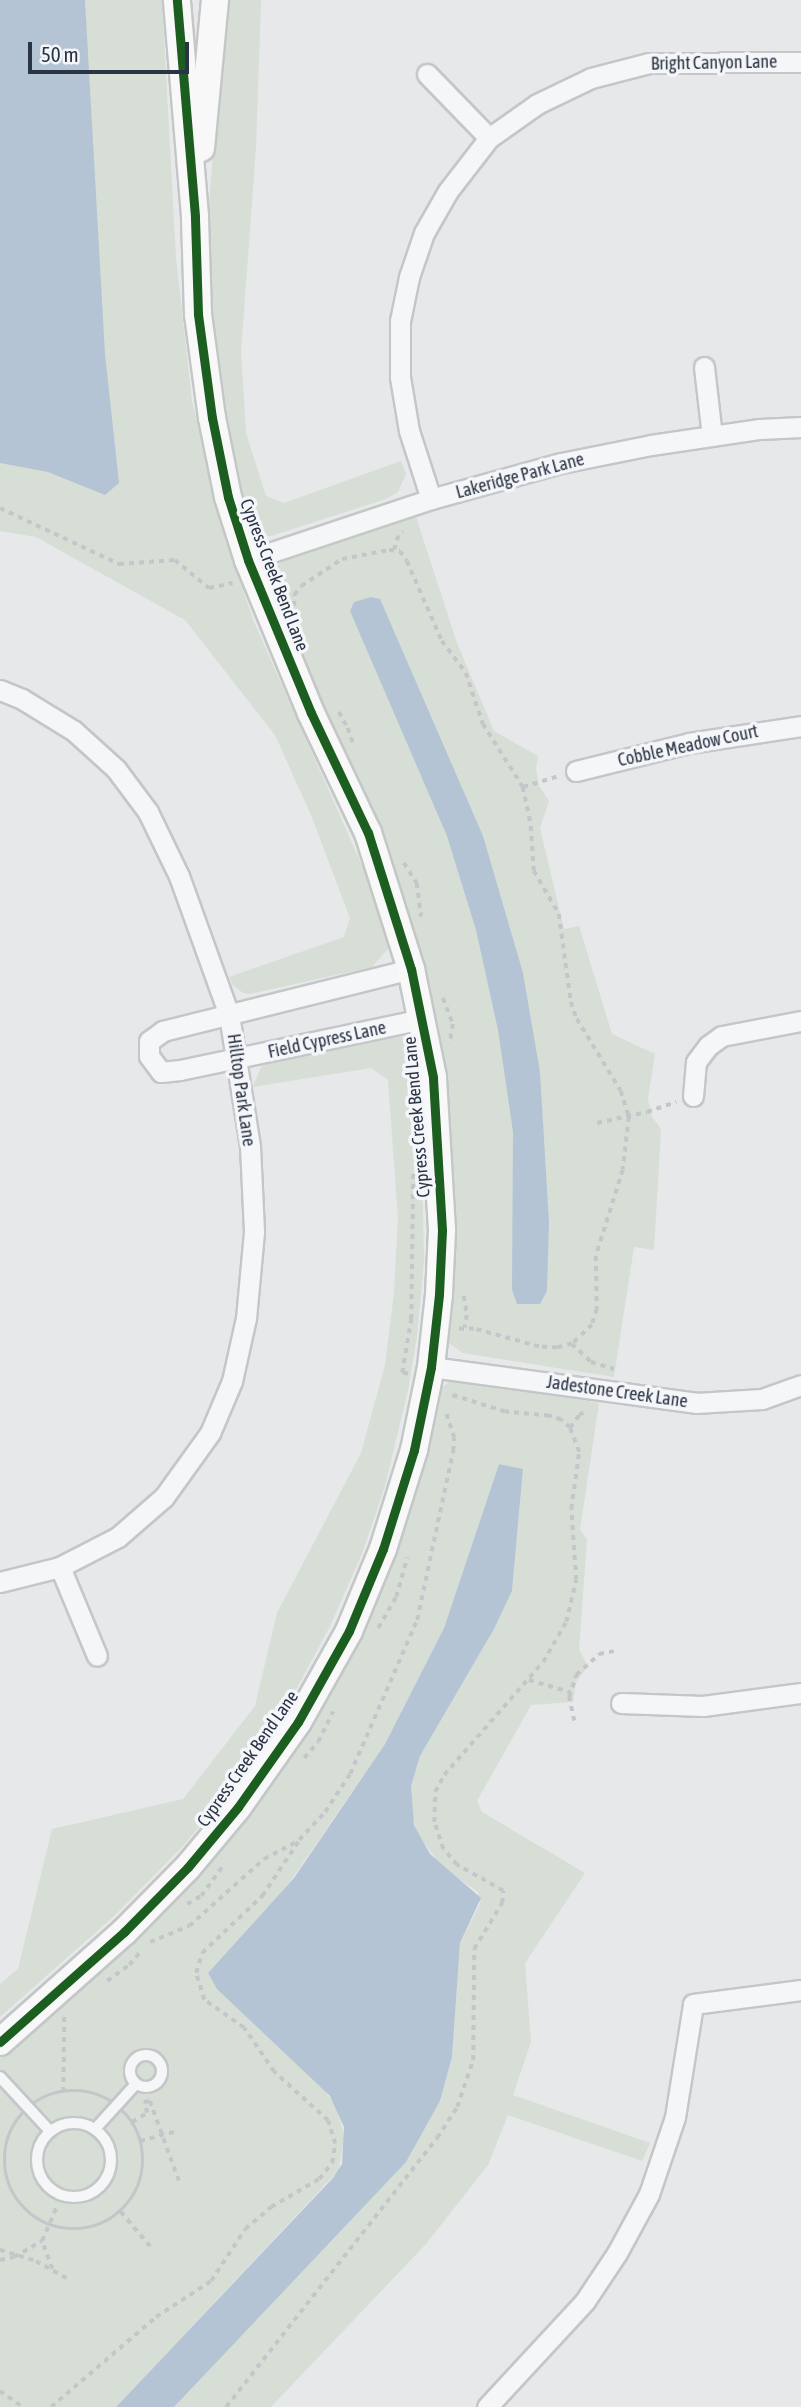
<!DOCTYPE html>
<style>
body{margin:0}
#map{position:relative;width:801px;height:2407px;overflow:hidden;background:#e6e8ea;font-family:"Asap Condensed",sans-serif}
div>[style]{position:absolute}
[style*='--x']{left:calc(var(--x)*1px);top:calc(var(--y)*1px);width:calc(var(--w)*1px);rotate:calc(var(--a)*1deg)}
.green>*{inset:0;background:#d6ded6}
.water>*{inset:0;background:#b4c4d5}
.path>*{height:3.5px;margin-top:-1.75px;transform-origin:0;background:repeating-linear-gradient(90deg,#c5c6ca 0 5px,transparent 0 10px)}
.path>.ring{margin:-1.75px;padding:0;box-sizing:content-box;background:none;border:3.5px solid #c5c6ca;border-radius:50%}
.roads{filter:drop-shadow(2px 0 #c4c6c8) drop-shadow(-2px 0 #c4c6c8) drop-shadow(0 2px #c4c6c8) drop-shadow(0 -2px #c4c6c8)}
.lane>*{height:10px;margin:-5px;padding:0 5px;transform-origin:5px;border-radius:5px;background:#f5f6f7}
.lane>.ring{margin:-5px;padding:0;box-sizing:content-box;background:none;border:10px solid #f5f6f7;border-radius:50%}
.street>*{height:19px;margin:-9.5px;padding:0 9.5px;transform-origin:9.5px;border-radius:9.5px;background:#f5f6f7}
.secondary>*{height:26px;margin:-13px;padding:0 13px;transform-origin:13px;border-radius:13px;background:#f8f8f8}
.cycleway>*{height:9px;margin:-4.5px;padding:0 4.5px;transform-origin:4.5px;border-radius:4.5px;background:#1b5e20}
span{translate:-50% -50%;white-space:nowrap;text-align:center;line-height:1.15;-webkit-text-stroke:7px #f4f6f9;paint-order:stroke}
.street-label{font-size:18px;color:#2b3445}
.scale{position:absolute;left:28px;top:42px;width:161px;height:32px;box-sizing:border-box;border:4px solid #2b3445;border-top:0;padding-left:9px;font-size:21px;line-height:24px;white-space:nowrap;color:#2b3445;-webkit-text-stroke:5px #f4f6f9;paint-order:stroke}
</style>
<div id="map">
<div class="green">
<div style="clip-path:polygon(0 0,162px 0,176px 258px,192px 401px,226px 542px,254px 622px,368px 879px,386px 933px,388px 949px,372px 967px,250px 994px,243px 993px,233px 985px,229px 977px,344px 937px,350px 918px,311px 815px,275px 735px,185px 620px,36px 537px,0 531px)"></div>
<div style="clip-path:polygon(225px 0,261px 0,256px 148px,241px 351px,246px 433px,266px 496px,284px 503px,401px 461px,406px 474px,398px 492px,386px 499px,271px 536px,263px 536px,248px 521px,227px 440px,204px 269px)"></div>
<div style="clip-path:polygon(416px 517px,457px 643px,494px 731px,538px 756px,536px 769px,539px 786px,549px 801px,540px 828px,564px 929px,579px 926px,612px 1034px,655px 1054px,648px 1099px,652px 1117px,661px 1129px,654px 1250px,634px 1247px,614px 1377px,463px 1353px,447px 1342px,452px 1158px,443px 1075px,430px 996px,414px 930px,381px 838px,271px 585px,276px 567px,282px 562px)"></div>
<div style="clip-path:polygon(385px 1034px,398px 1035px,408px 1041px,415px 1054px,421px 1114px,424px 1260px,417px 1336px,408px 1390px,385px 1486px,362px 1554px,330px 1626px,289px 1703px,238px 1781px,181px 1848px,113px 1917px,0 2017px,0 1984px,18px 1969px,52px 1829px,183px 1799px,255px 1706px,277px 1613px,361px 1453px,385px 1365px,394px 1293px,398px 1218px,388px 1080px,371px 1068px,253px 1087px,261px 1067px,270px 1060px)"></div>
<div style="clip-path:polygon(458px 1380px,599px 1403px,580px 1530px,587px 1539px,579px 1650px,588px 1666px,576px 1682px,573px 1702px,531px 1705px,477px 1801px,482px 1812px,585px 1873px,525px 1963px,531px 2042px,513px 2095px,650px 2143px,642px 2161px,508px 2115px,488px 2165px,426px 2244px,271px 2407px,174px 2407px,405px 2162px,440px 2101px,452px 2057px,460px 1943px,480px 1904px,478px 1892px,441px 1866px,417px 1833px,411px 1811px,411px 1786px,420px 1756px,494px 1629px,512px 1591px,523px 1470px,499px 1464px,444px 1628px,385px 1744px,287px 1886px,208px 1973px,321px 2086px,337px 2107px,344px 2136px,339px 2170px,116px 2407px,0 2407px,0 2055px,41px 2018px,291px 1750px,437px 1391px,449px 1382px)"></div>
</div>
<div class="water">
<div style="clip-path:polygon(0 0,85px 0,105px 354px,119px 483px,105px 495px,48px 472px,0 463px)"></div>
<div style="clip-path:polygon(371px 597px,380px 599px,483px 836px,523px 973px,540px 1072px,549px 1223px,547px 1291px,540px 1304px,517px 1304px,512px 1290px,513px 1132px,498px 1030px,476px 930px,447px 836px,350px 611px,354px 602px)"></div>
<div style="clip-path:polygon(499px 1464px,523px 1469px,512px 1591px,494px 1629px,420px 1756px,411px 1786px,414px 1825px,430px 1854px,481px 1898px,460px 1943px,452px 2057px,440px 2101px,406px 2162px,174px 2407px,116px 2407px,333px 2178px,342px 2164px,344px 2127px,330px 2096px,217px 1989px,208px 1973px,294px 1878px,385px 1744px,444px 1628px)"></div>
</div>
<div class="path">
<div style="--x:0;--y:508;--w:132;--a:25.2"></div>
<div style="--x:119;--y:564;--w:56;--a:-4.1"></div>
<div style="--x:175;--y:560;--w:44;--a:39.5"></div>
<div style="--x:209;--y:588;--w:24;--a:-12"></div>
<div style="--x:394;--y:550;--w:10;--a:-79"></div>
<div style="--x:396;--y:540;--w:11;--a:-52"></div>
<div style="--x:294;--y:606;--w:11;--a:-90"></div>
<div style="--x:294;--y:595;--w:11;--a:-52"></div>
<div style="--x:301;--y:586;--w:49;--a:-33.4"></div>
<div style="--x:342;--y:559;--w:48;--a:-10.8"></div>
<div style="--x:389;--y:550;--w:11;--a:5"></div>
<div style="--x:400;--y:551;--w:12;--a:55"></div>
<div style="--x:407;--y:561;--w:87;--a:66.4"></div>
<div style="--x:442;--y:641;--w:40;--a:53"></div>
<div style="--x:466;--y:673;--w:54;--a:71.6"></div>
<div style="--x:483;--y:724;--w:75;--a:57.6"></div>
<div style="--x:523;--y:787;--w:40;--a:78"></div>
<div style="--x:531;--y:826;--w:45;--a:86.2"></div>
<div style="--x:534;--y:871;--w:50;--a:59.8"></div>
<div style="--x:559;--y:914;--w:89;--a:82.2"></div>
<div style="--x:571;--y:1002;--w:18;--a:71"></div>
<div style="--x:577;--y:1019;--w:84;--a:58.6"></div>
<div style="--x:621;--y:1091;--w:27;--a:73"></div>
<div style="--x:629;--y:1117;--w:53;--a:96.5"></div>
<div style="--x:623;--y:1170;--w:90;--a:107.4"></div>
<div style="--x:596;--y:1256;--w:53;--a:88.9"></div>
<div style="--x:597;--y:1309;--w:17;--a:107"></div>
<div style="--x:592;--y:1325;--w:28;--a:136"></div>
<div style="--x:572;--y:1344;--w:16;--a:165"></div>
<div style="--x:557;--y:1348;--w:18;--a:-177"></div>
<div style="--x:539;--y:1347;--w:67;--a:-164.5"></div>
<div style="--x:474;--y:1329;--w:16;--a:180"></div>
<div style="--x:339;--y:712;--w:18;--a:61"></div>
<div style="--x:348;--y:728;--w:16;--a:72"></div>
<div style="--x:523;--y:787;--w:37;--a:-17"></div>
<div style="--x:404;--y:863;--w:24;--a:57"></div>
<div style="--x:417;--y:883;--w:34;--a:83"></div>
<div style="--x:443;--y:998;--w:28;--a:69"></div>
<div style="--x:453;--y:1024;--w:20;--a:99"></div>
<div style="--x:597;--y:1123;--w:51;--a:-12.4"></div>
<div style="--x:647;--y:1112;--w:31;--a:-19"></div>
<div style="--x:464;--y:1296;--w:19;--a:81"></div>
<div style="--x:467;--y:1315;--w:13;--a:99"></div>
<div style="--x:572;--y:1344;--w:26;--a:43"></div>
<div style="--x:591;--y:1362;--w:24;--a:17"></div>
<div style="--x:408;--y:1374;--w:6;--a:-171"></div>
<div style="--x:402;--y:1373;--w:55;--a:-80.5"></div>
<div style="--x:411;--y:1319;--w:145;--a:-89.2"></div>
<div style="--x:570;--y:1428;--w:16;--a:-55"></div>
<div style="--x:579;--y:1415;--w:10;--a:-29"></div>
<div style="--x:378;--y:1628;--w:36;--a:-60"></div>
<div style="--x:396;--y:1597;--w:41;--a:-74.2"></div>
<div style="--x:529;--y:1680;--w:43;--a:16.3"></div>
<div style="--x:574;--y:1721;--w:25;--a:-102"></div>
<div style="--x:569;--y:1697;--w:23;--a:-72"></div>
<div style="--x:576;--y:1675;--w:31;--a:-42"></div>
<div style="--x:599;--y:1654;--w:15;--a:-11"></div>
<div style="--x:304;--y:1758;--w:21;--a:-49"></div>
<div style="--x:318;--y:1742;--w:34;--a:-64"></div>
<div style="--x:187;--y:1904;--w:16;--a:-30"></div>
<div style="--x:201;--y:1896;--w:36;--a:-54"></div>
<div style="--x:150;--y:1942;--w:42;--a:-22.3"></div>
<div style="--x:189;--y:1926;--w:101;--a:-41.8"></div>
<div style="--x:264;--y:1859;--w:40;--a:-28"></div>
<div style="--x:299;--y:1840;--w:38;--a:-47"></div>
<div style="--x:325;--y:1812;--w:45;--a:-56.7"></div>
<div style="--x:350;--y:1774;--w:168;--a:-66.5"></div>
<div style="--x:417;--y:1620;--w:173;--a:-78"></div>
<div style="--x:453;--y:1451;--w:13;--a:-86"></div>
<div style="--x:454;--y:1438;--w:26;--a:-108"></div>
<div style="--x:107;--y:1981;--w:27;--a:-36"></div>
<div style="--x:129;--y:1965;--w:17;--a:-50"></div>
<div class="ring" style="left:5px;top:2091px;width:134.5px;height:134.5px"></div>
<div style="--x:63;--y:2092;--w:75;--a:-89.2"></div>
<div style="--x:132;--y:2122;--w:17;--a:-31"></div>
<div style="--x:147;--y:2113;--w:11;--a:-105"></div>
<div style="--x:144;--y:2102;--w:6;--a:-9"></div>
<div style="--x:150;--y:2101;--w:90;--a:70"></div>
<div style="--x:140;--y:2141;--w:39;--a:-15"></div>
<div style="--x:121;--y:2212;--w:45;--a:49.5"></div>
<div style="--x:0;--y:2250;--w:38;--a:17"></div>
<div style="--x:36;--y:2261;--w:39;--a:29"></div>
<div style="--x:0;--y:2260;--w:14;--a:-12"></div>
<div style="--x:14;--y:2257;--w:32;--a:-30"></div>
<div style="--x:52;--y:2269;--w:30;--a:-110"></div>
<div style="--x:42;--y:2241;--w:39;--a:-67"></div>
<div style="--x:0;--y:2391;--w:28;--a:35"></div>
<div style="--x:51;--y:2407;--w:138;--a:-40.6"></div>
<div style="--x:156;--y:2317;--w:66;--a:-33.2"></div>
<div style="--x:211;--y:2281;--w:62;--a:-56.8"></div>
<div style="--x:245;--y:2229;--w:34;--a:-40"></div>
<div style="--x:271;--y:2207;--w:56;--a:-30.3"></div>
<div style="--x:319;--y:2179;--w:21;--a:-51"></div>
<div style="--x:332;--y:2163;--w:19;--a:-81"></div>
<div style="--x:335;--y:2144;--w:24;--a:-107"></div>
<div style="--x:328;--y:2121;--w:73;--a:-137.8"></div>
<div style="--x:274;--y:2072;--w:53;--a:-124.3"></div>
<div style="--x:244;--y:2028;--w:49;--a:-145"></div>
<div style="--x:204;--y:2000;--w:28;--a:-107"></div>
<div style="--x:196;--y:1973;--w:21;--a:-73"></div>
<div style="--x:202;--y:1953;--w:83;--a:-43.5"></div>
<div style="--x:262;--y:1896;--w:65;--a:-56.3"></div>
<div style="--x:226;--y:2407;--w:342;--a:-51.9"></div>
<div style="--x:437;--y:2138;--w:37;--a:-57"></div>
<div style="--x:457;--y:2107;--w:50;--a:-71.2"></div>
<div style="--x:473;--y:2060;--w:111;--a:-89.5"></div>
<div style="--x:474;--y:1949;--w:54;--a:-58.7"></div>
<div style="--x:502;--y:1903;--w:12;--a:-85"></div>
<div style="--x:503;--y:1891;--w:53;--a:-150.5"></div>
<div style="--x:457;--y:1865;--w:21;--a:-131"></div>
<div style="--x:443;--y:1849;--w:28;--a:-108"></div>
<div style="--x:434;--y:1822;--w:30;--a:-88"></div>
<div style="--x:435;--y:1792;--w:19;--a:-62"></div>
<div style="--x:444;--y:1775;--w:150;--a:-48.8"></div>
<div style="--x:543;--y:1662;--w:46;--a:-60.1"></div>
<div style="--x:566;--y:1622;--w:43;--a:-76.6"></div>
<div style="--x:576;--y:1580;--w:71;--a:-94"></div>
<div style="--x:571;--y:1509;--w:58;--a:-82"></div>
<div style="--x:579;--y:1452;--w:26;--a:-111"></div>
<div style="--x:570;--y:1428;--w:12;--a:-138"></div>
<div style="--x:561;--y:1420;--w:13;--a:-162"></div>
<div style="--x:549;--y:1416;--w:44;--a:-174.8"></div>
<div style="--x:505;--y:1412;--w:60;--a:-162.5"></div>
</div>
<div class="roads">
<div class="lane">
<div class="ring" style="left:130px;top:2055px;width:22px;height:22px"></div>
<div style="--x:0;--y:2077;--w:74;--a:47.2"></div>
<div class="ring" style="left:37px;top:2123px;width:64px;height:64px"></div>
<div style="--x:95;--y:2129;--w:61;--a:-47.7"></div>
</div>
<div class="street">
<div style="--x:427;--y:74;--w:89;--a:45.9"></div>
<div style="--x:704;--y:367;--w:69;--a:83.4"></div>
<div style="--x:431;--y:499;--w:71;--a:-107.9"></div>
<div style="--x:409;--y:431;--w:55;--a:-99.5"></div>
<div style="--x:400;--y:377;--w:56;--a:-90"></div>
<div style="--x:400;--y:321;--w:45;--a:-78.4"></div>
<div style="--x:409;--y:277;--w:46;--a:-71.2"></div>
<div style="--x:424;--y:233;--w:48;--a:-60.3"></div>
<div style="--x:448;--y:191;--w:67;--a:-52.3"></div>
<div style="--x:489;--y:138;--w:59;--a:-35.3"></div>
<div style="--x:537;--y:104;--w:60;--a:-25.7"></div>
<div style="--x:591;--y:78;--w:60;--a:-14.5"></div>
<div style="--x:649;--y:63;--w:152;--a:-0.4"></div>
<div style="--x:248;--y:560;--w:193;--a:-18.4"></div>
<div style="--x:431;--y:499;--w:135;--a:-15.5"></div>
<div style="--x:561;--y:463;--w:92;--a:-11.3"></div>
<div style="--x:651;--y:445;--w:110;--a:-8.4"></div>
<div style="--x:760;--y:429;--w:41;--a:-2.8"></div>
<div style="--x:0;--y:690;--w:24;--a:22"></div>
<div style="--x:22;--y:699;--w:61;--a:31.6"></div>
<div style="--x:74;--y:731;--w:57;--a:42.1"></div>
<div style="--x:116;--y:769;--w:54;--a:53.3"></div>
<div style="--x:148;--y:812;--w:71;--a:64.2"></div>
<div style="--x:179;--y:876;--w:148;--a:70.2"></div>
<div style="--x:229;--y:1015;--w:133;--a:80.9"></div>
<div style="--x:250;--y:1146;--w:86;--a:87.3"></div>
<div style="--x:254;--y:1232;--w:86;--a:95.3"></div>
<div style="--x:246;--y:1318;--w:65;--a:102.5"></div>
<div style="--x:232;--y:1381;--w:56;--a:112.9"></div>
<div style="--x:210;--y:1433;--w:79;--a:125.7"></div>
<div style="--x:164;--y:1497;--w:61;--a:139"></div>
<div style="--x:118;--y:1537;--w:65;--a:152.7"></div>
<div style="--x:60;--y:1567;--w:62;--a:166"></div>
<div style="--x:576;--y:771;--w:116;--a:-13.9"></div>
<div style="--x:689;--y:743;--w:113;--a:-8.6"></div>
<div style="--x:411;--y:969;--w:256;--a:166"></div>
<div style="--x:163;--y:1031;--w:17;--a:144"></div>
<div style="--x:149;--y:1041;--w:15;--a:90"></div>
<div style="--x:149;--y:1056;--w:20;--a:53"></div>
<div style="--x:161;--y:1072;--w:19;--a:-6"></div>
<div style="--x:180;--y:1070;--w:248;--a:-11.9"></div>
<div style="--x:693;--y:1096;--w:34;--a:-85"></div>
<div style="--x:696;--y:1062;--w:20;--a:-53"></div>
<div style="--x:708;--y:1046;--w:17;--a:-36"></div>
<div style="--x:722;--y:1036;--w:80;--a:-10.8"></div>
<div style="--x:431;--y:1367;--w:267;--a:7.7"></div>
<div style="--x:696;--y:1403;--w:66;--a:-3.5"></div>
<div style="--x:762;--y:1399;--w:41;--a:-19.7"></div>
<div style="--x:60;--y:1567;--w:96;--a:67.4"></div>
<div style="--x:621;--y:1703;--w:82;--a:2.1"></div>
<div style="--x:703;--y:1706;--w:99;--a:-7.6"></div>
<div style="--x:487;--y:2407;--w:144;--a:-47.2"></div>
<div style="--x:585;--y:2301;--w:58;--a:-56.3"></div>
<div style="--x:617;--y:2253;--w:67;--a:-61.5"></div>
<div style="--x:649;--y:2194;--w:81;--a:-71.3"></div>
<div style="--x:675;--y:2117;--w:114;--a:-80.9"></div>
<div style="--x:693;--y:2004;--w:109;--a:-7.4"></div>
</div>
<div class="secondary">
<div style="--x:201;--y:148;--w:149;--a:-84.6"></div>
<div style="--x:0;--y:2042;--w:166;--a:-41.6"></div>
<div style="--x:124;--y:1932;--w:91;--a:-45.4"></div>
<div style="--x:188;--y:1867;--w:78;--a:-50.2"></div>
<div style="--x:238;--y:1807;--w:104;--a:-54.8"></div>
<div style="--x:298;--y:1722;--w:104;--a:-60.7"></div>
<div style="--x:349;--y:1631;--w:89;--a:-67.5"></div>
<div style="--x:383;--y:1549;--w:104;--a:-72.6"></div>
<div style="--x:414;--y:1450;--w:85;--a:-78.4"></div>
<div style="--x:431;--y:1367;--w:73;--a:-83.7"></div>
<div style="--x:439;--y:1294;--w:64;--a:-87.3"></div>
<div style="--x:442;--y:1230;--w:153;--a:-93.4"></div>
<div style="--x:433;--y:1077;--w:110;--a:-101.5"></div>
<div style="--x:411;--y:969;--w:143;--a:-107.5"></div>
<div style="--x:368;--y:833;--w:133;--a:-115.4"></div>
<div style="--x:311;--y:713;--w:165;--a:-112.4"></div>
<div style="--x:248;--y:560;--w:66;--a:-107.6"></div>
<div style="--x:228;--y:497;--w:81;--a:-101.4"></div>
<div style="--x:212;--y:418;--w:105;--a:-97.7"></div>
<div style="--x:198;--y:314;--w:98;--a:-91.8"></div>
<div style="--x:195;--y:216;--w:217;--a:-94.8"></div>
</div>
</div>
<div class="cycleway">
<div style="--x:0;--y:2042;--w:166;--a:-41.6"></div>
<div style="--x:124;--y:1932;--w:91;--a:-45.4"></div>
<div style="--x:188;--y:1867;--w:78;--a:-50.2"></div>
<div style="--x:238;--y:1807;--w:104;--a:-54.8"></div>
<div style="--x:298;--y:1722;--w:104;--a:-60.7"></div>
<div style="--x:349;--y:1631;--w:89;--a:-67.5"></div>
<div style="--x:383;--y:1549;--w:104;--a:-72.6"></div>
<div style="--x:414;--y:1450;--w:85;--a:-78.4"></div>
<div style="--x:431;--y:1367;--w:73;--a:-83.7"></div>
<div style="--x:439;--y:1294;--w:64;--a:-87.3"></div>
<div style="--x:442;--y:1230;--w:153;--a:-93.4"></div>
<div style="--x:433;--y:1077;--w:110;--a:-101.5"></div>
<div style="--x:411;--y:969;--w:143;--a:-107.5"></div>
<div style="--x:368;--y:833;--w:133;--a:-115.4"></div>
<div style="--x:311;--y:713;--w:165;--a:-112.4"></div>
<div style="--x:248;--y:560;--w:66;--a:-107.6"></div>
<div style="--x:228;--y:497;--w:81;--a:-101.4"></div>
<div style="--x:212;--y:418;--w:105;--a:-97.7"></div>
<div style="--x:198;--y:314;--w:98;--a:-91.8"></div>
<div style="--x:195;--y:216;--w:217;--a:-94.8"></div>
</div>
<div class="street-label">
<span style="left:714px;top:63px;rotate:-1deg">Bright Canyon Lane</span>
<span style="left:520px;top:476px;rotate:-15deg">Lakeridge Park Lane</span>
<span style="left:274px;top:575px;rotate:69deg">Cypress Creek Bend Lane</span>
<span style="left:688px;top:746px;rotate:-12deg">Cobble Meadow Court</span>
<span style="left:327px;top:1040px;rotate:-12deg">Field Cypress Lane</span>
<span style="left:241px;top:1090px;rotate:82deg">Hilltop Park Lane</span>
<span style="left:417px;top:1117px;rotate:-95deg">Cypress Creek Bend Lane</span>
<span style="left:617px;top:1392px;rotate:8deg">Jadestone Creek Lane</span>
<span style="left:248px;top:1759px;rotate:-55deg">Cypress Creek Bend Lane</span>
</div>
<div class="scale">50 m</div>
</div>
